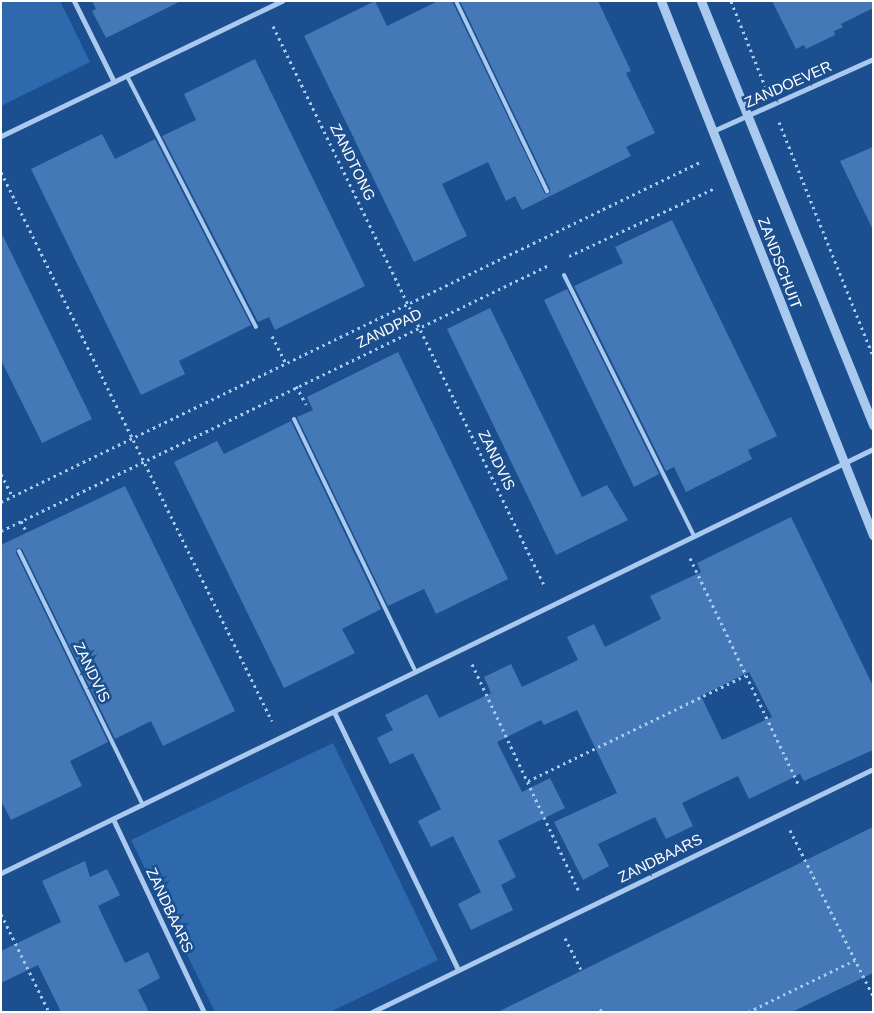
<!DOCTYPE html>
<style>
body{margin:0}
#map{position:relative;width:874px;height:1013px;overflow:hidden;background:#1b4f8f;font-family:Helvetica,sans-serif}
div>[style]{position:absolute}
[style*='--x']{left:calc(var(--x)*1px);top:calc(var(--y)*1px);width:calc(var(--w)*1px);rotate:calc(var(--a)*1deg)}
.green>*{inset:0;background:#2e69ad}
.building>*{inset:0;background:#4478b7}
.path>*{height:3px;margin-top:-1.5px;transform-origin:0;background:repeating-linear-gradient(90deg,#a9c9ee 0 2.5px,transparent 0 6.5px)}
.service>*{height:4px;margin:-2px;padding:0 2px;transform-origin:2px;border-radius:2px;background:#a9c9ee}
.minor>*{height:5px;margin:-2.5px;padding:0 2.5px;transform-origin:2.5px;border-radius:2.5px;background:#a9c9ee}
.tertiary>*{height:9px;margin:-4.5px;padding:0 4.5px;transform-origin:4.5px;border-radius:4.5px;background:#a9c9ee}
span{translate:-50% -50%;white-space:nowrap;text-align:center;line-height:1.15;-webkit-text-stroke:5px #1b4f8f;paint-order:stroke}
.street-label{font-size:15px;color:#fff}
.frame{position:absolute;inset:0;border:2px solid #fff;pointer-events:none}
</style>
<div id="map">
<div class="green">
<div style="clip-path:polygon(1px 1px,60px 1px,90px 62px,1px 106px)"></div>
<div style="clip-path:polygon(333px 743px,438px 960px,330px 1012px,215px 1012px,131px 840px)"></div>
</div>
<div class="building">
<div style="clip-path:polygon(92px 1px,181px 1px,106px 38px,92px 11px,96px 9px)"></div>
<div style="clip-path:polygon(375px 1px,387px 26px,438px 1px,452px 1px,545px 194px,550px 193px,550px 189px,460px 1px,598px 1px,631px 71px,626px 73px,655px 133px,626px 147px,631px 156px,522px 210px,515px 196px,506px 201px,488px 162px,442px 184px,467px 236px,414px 262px,304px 36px)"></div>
<div style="clip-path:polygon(772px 1px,873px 1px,873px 8px,841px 24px,843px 27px,834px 31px,835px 35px,806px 49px,804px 45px,796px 49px)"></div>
<div style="clip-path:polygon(255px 59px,365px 286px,275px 330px,269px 317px,258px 322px,162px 136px,196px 120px,184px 94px)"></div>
<div style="clip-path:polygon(102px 134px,115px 159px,155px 139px,251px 325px,179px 361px,185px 374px,141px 395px,31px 169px)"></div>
<div style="clip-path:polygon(873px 147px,873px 230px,840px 161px)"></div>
<div style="clip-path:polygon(672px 220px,777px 436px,748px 450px,752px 459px,686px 492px,674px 467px,666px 471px,574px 286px,623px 263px,615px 247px)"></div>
<div style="clip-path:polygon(1px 232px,92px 419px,42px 443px,1px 360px)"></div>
<div style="clip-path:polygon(567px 289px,659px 474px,634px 487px,544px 300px)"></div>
<div style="clip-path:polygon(490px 308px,582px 497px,607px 485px,628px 520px,556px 555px,447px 329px)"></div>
<div style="clip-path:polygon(398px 352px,508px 579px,436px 614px,424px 589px,388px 606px,297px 417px,313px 410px,307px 397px)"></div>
<div style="clip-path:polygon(291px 421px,381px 609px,342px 629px,355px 653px,284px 688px,174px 462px,217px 441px,224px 454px)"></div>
<div style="clip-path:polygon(125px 486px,235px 711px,163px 746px,151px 721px,115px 739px,22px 549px,17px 548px,16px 553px,108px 742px,70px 761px,82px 786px,11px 820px,1px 801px,1px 545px)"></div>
<div style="clip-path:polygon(evenodd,791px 517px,873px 686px,873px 750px,804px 781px,800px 774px,749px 799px,738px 776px,682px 803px,693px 826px,666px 839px,655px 817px,598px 844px,609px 866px,583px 880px,554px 822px,617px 793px,577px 710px,544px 725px,541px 720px,497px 742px,522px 792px,550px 778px,565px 808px,498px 841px,516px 877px,501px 885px,513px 910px,471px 930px,458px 904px,481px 892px,453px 836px,431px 847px,418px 821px,441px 809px,413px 753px,390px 764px,377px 738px,393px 730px,385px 715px,427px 694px,439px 718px,491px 693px,484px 677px,511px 664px,522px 687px,578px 660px,567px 637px,594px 624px,605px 647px,661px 619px,650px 596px,701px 572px,697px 563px,791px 517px,749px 672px,772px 717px,722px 740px,701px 696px,749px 672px)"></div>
<div style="clip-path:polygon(873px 827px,873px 973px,792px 1012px,498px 1012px)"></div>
<div style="clip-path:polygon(85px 861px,90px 877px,107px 869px,120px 895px,98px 906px,125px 963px,148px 952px,160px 978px,138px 990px,149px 1012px,61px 1012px,38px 965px,1px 983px,1px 951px,61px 922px,42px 881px)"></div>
</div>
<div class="path">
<div style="--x:731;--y:1;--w:92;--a:68.2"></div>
<div style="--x:273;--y:26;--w:623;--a:64.13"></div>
<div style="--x:779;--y:122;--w:252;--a:68.1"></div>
<div style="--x:1;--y:172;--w:612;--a:63.73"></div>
<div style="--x:569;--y:256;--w:159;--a:-25"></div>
<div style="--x:272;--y:336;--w:30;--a:63"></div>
<div style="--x:296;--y:386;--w:21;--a:61"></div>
<div style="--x:1;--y:474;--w:25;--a:63"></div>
<div style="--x:1;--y:502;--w:780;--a:-25.94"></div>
<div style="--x:21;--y:521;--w:13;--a:63"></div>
<div style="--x:1;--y:531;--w:607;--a:-25.89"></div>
<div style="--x:690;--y:558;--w:252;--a:64.4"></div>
<div style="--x:472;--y:664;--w:251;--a:64.8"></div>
<div style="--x:528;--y:781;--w:242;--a:-25.9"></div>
<div style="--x:790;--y:830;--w:186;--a:63.4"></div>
<div style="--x:1;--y:914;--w:109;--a:63.9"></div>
<div style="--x:565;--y:938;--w:35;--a:63"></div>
<div style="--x:600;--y:1009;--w:4;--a:56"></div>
<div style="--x:748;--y:1012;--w:119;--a:-25.9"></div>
</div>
<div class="service">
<div style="--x:456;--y:1;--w:211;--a:64.4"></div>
<div style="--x:127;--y:76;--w:282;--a:62.8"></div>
<div style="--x:564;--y:275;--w:292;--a:63.5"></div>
<div style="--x:294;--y:419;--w:281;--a:64.3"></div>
<div style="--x:19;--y:551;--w:283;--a:64"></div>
</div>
<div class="minor">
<div style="--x:74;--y:1;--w:90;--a:63.7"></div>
<div style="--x:713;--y:131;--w:175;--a:-24.2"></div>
<div style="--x:1;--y:136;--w:312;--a:-25.7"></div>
<div style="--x:334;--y:712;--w:286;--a:64.3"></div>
<div style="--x:113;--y:819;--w:213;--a:64.8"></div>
<div style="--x:1;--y:873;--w:970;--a:-25.93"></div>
<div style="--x:372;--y:1012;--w:557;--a:-25.87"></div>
</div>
<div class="tertiary">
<div style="--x:661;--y:1;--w:575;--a:68.35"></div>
<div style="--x:701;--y:1;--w:458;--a:67.9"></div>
</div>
<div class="street-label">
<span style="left:788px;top:84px;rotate:-24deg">ZANDOEVER</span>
<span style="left:353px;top:162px;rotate:64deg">ZANDTONG</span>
<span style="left:780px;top:263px;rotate:69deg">ZANDSCHUIT</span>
<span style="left:389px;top:328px;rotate:-26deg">ZANDPAD</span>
<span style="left:497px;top:460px;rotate:64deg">ZANDVIS</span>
<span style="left:92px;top:672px;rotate:64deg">ZANDVIS</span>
<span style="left:660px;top:858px;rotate:-26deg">ZANDBAARS</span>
<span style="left:170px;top:910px;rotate:65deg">ZANDBAARS</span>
</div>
<div class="frame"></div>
</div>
